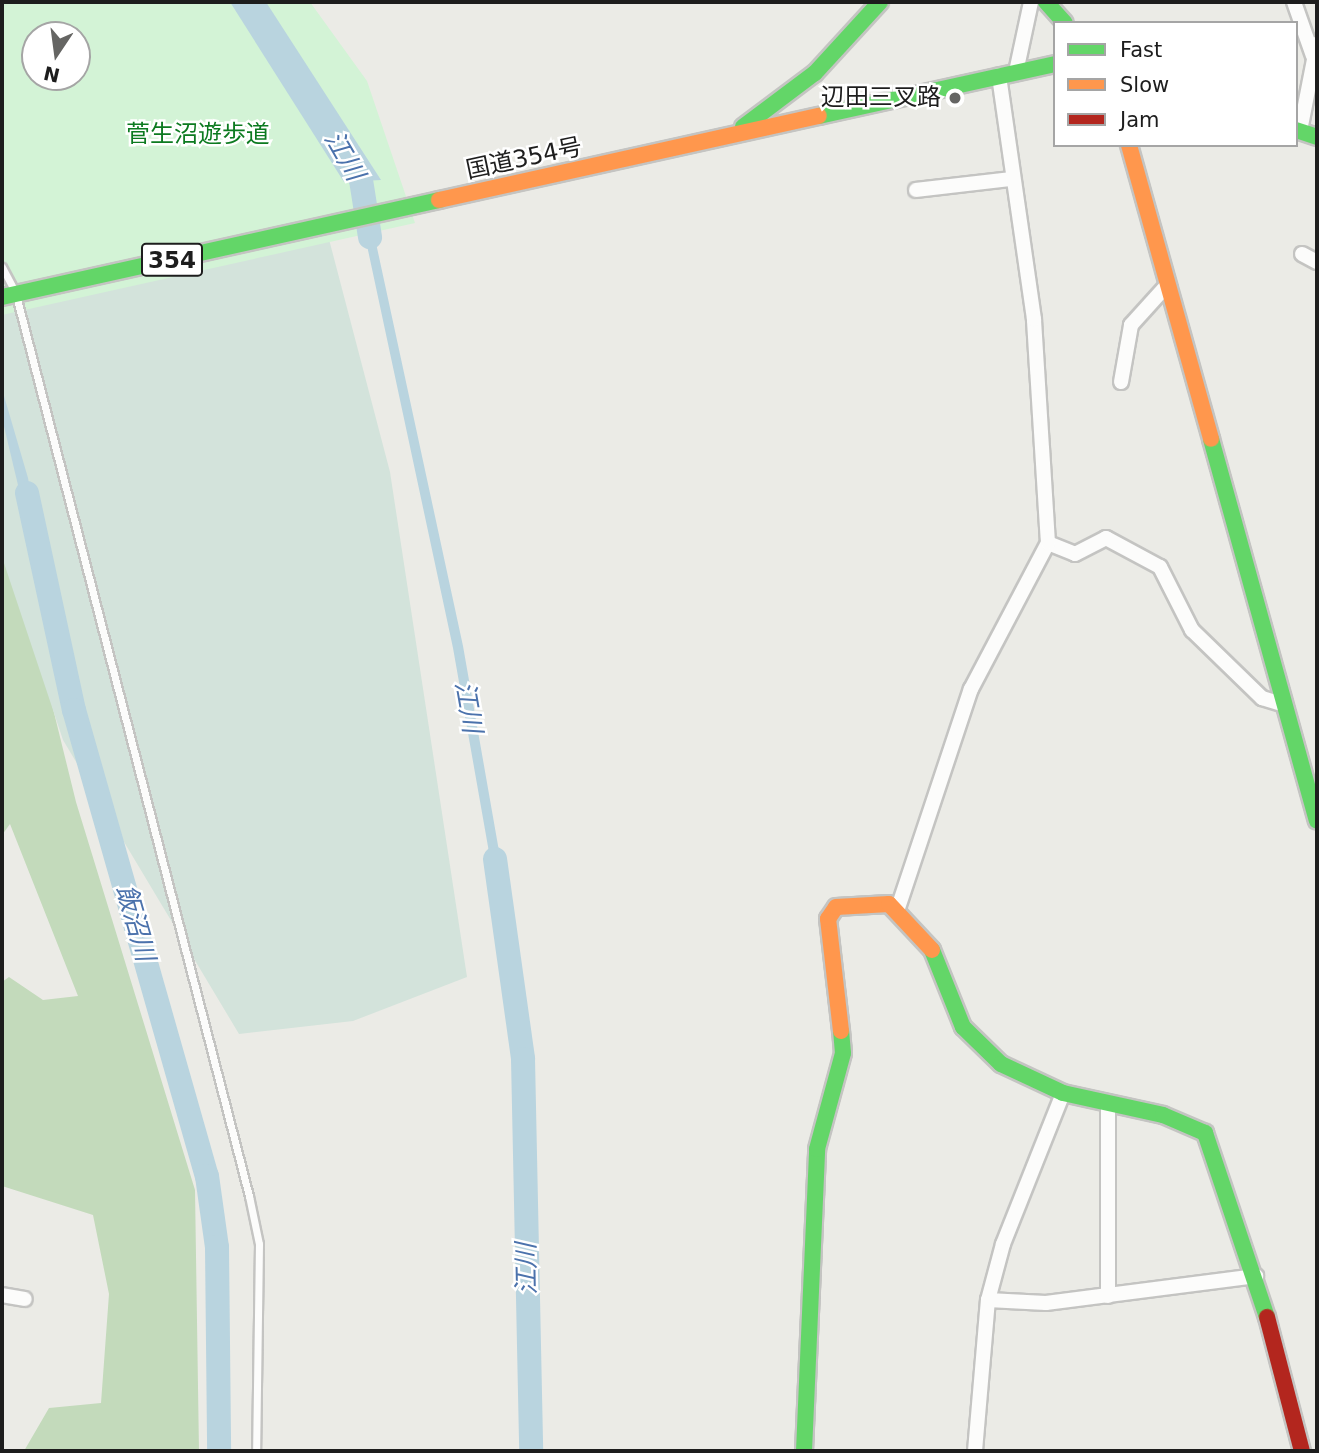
<!DOCTYPE html>
<meta charset="utf-8">
<style>
body{margin:0}
#map{position:relative;width:1319px;height:1453px;overflow:hidden;background:#ebebe6;font-family:"DejaVu Sans","Noto Sans JP",sans-serif}
div>[style]{position:absolute}
[style*='--x']{left:calc(var(--x)*1px);top:calc(var(--y)*1px);width:calc(var(--w)*1px);rotate:calc(var(--a)*1deg)}
.forest>*{inset:0;background:#c3dabb}
.wetland>*{inset:0;background:#d3e3db}
.park>*{inset:0;background:#d3f3d6}
.water>*{inset:0;background:#b9d4df}
.river>*{height:24px;margin:-12px;padding:0 12px;transform-origin:12px;border-radius:12px;background:#b9d4df}
.roads{filter:drop-shadow(2px 0 #c4c4c2) drop-shadow(-2px 0 #c4c4c2) drop-shadow(0 2px #c4c4c2) drop-shadow(0 -2px #c4c4c2)}
.lane>*{height:7px;margin:-3.5px;padding:0 3.5px;transform-origin:3.5px;border-radius:3.5px;background:#fcfcfb}
.street>*{height:14px;margin:-7px;padding:0 7px;transform-origin:7px;border-radius:7px;background:#fcfcfb}
.fast>*{height:16px;margin:-8px;padding:0 8px;transform-origin:8px;border-radius:8px;background:#63d668}
.slow>*{height:16px;margin:-8px;padding:0 8px;transform-origin:8px;border-radius:8px;background:#ff974d}
.jam>*{height:16px;margin:-8px;padding:0 8px;transform-origin:8px;border-radius:8px;background:#b3261e}
.dots>*{width:19px;height:19px;translate:-50% -50%;box-sizing:border-box;border:4px solid #fff;border-radius:50%}
span{translate:-50% -50%;white-space:nowrap;text-align:center;line-height:1.15;-webkit-text-stroke:5px #fff;paint-order:stroke}
.shield-label span{padding:2px 5px;background:#fff;border:2px solid;border-radius:5px;-webkit-text-stroke-width:0}
.shield-label{font-size:23px;color:#1d1d1d;font-weight:700}
.poi-label{font-size:24px;color:#1d1d1d}
.right{translate:-100% -50%;text-align:right}
.park-label{font-size:24px;color:#0c7a20}
.street-label{font-size:24px;color:#1d1d1d}
.water-label{font-size:26px;color:#4b72ac;font-style:italic}
.frame{position:absolute;inset:0;border:4px solid #1d1d1d;pointer-events:none}
.legend{position:absolute;left:1053px;top:21px;width:245px;height:126px;box-sizing:border-box;background:#fff;border:2px solid #a5a5a5;margin:0;padding:9px 12px;list-style:none;font-size:21px;color:#1d1d1d}
.legend li{display:flex;align-items:center;gap:14px;height:35px}
.legend b{width:35px;border:2px solid #a5a5a5}
.north{position:absolute;left:21px;top:21px;width:70px;height:70px;box-sizing:border-box;background:#fff;border:2px solid #a5a5a5;border-radius:50%;rotate:193deg;font-size:19px;font-weight:700;line-height:28px;text-align:center;color:#1d1d1d}
.north::after{content:'';display:block;margin:auto;width:24px;height:32px;background:#656563;clip-path:polygon(50% 0,100% 100%,50% 72%,0 100%)}
</style>
<div id="map">
<div class="forest">
<div style="clip-path:polygon(2px 546px,13px 546px,76px 802px,195px 1190px,199px 1451px,24px 1451px,49px 1408px,101px 1403px,109px 1294px,93px 1215px,2px 1186px,2px 982px,9px 977px,43px 1000px,78px 996px,10px 824px,2px 835px)"></div>
</div>
<div class="wetland">
<div style="clip-path:polygon(evenodd,2px 2px,175px 2px,314px 182px,390px 472px,467px 977px,353px 1021px,239px 1034px,63px 740px,2px 557px,2px 2px,35px 35px,77px 35px,77px 77px,35px 77px,35px 35px)"></div>
</div>
<div class="park">
<div style="clip-path:polygon(evenodd,2px 2px,310px 2px,367px 81px,415px 223px,2px 315px,2px 2px,35px 35px,77px 35px,77px 77px,35px 77px,35px 35px)"></div>
</div>
<div class="water">
<div style="clip-path:polygon(230px 2px,266px 2px,381px 180px,344px 182px)"></div>
<div style="clip-path:polygon(368px 206px,463px 646px,506px 891px,496px 892px,453px 648px,359px 208px)"></div>
<div style="clip-path:polygon(2px 389px,28px 478px,37px 526px,28px 527px,2px 418px)"></div>
</div>
<div class="river">
<div style="--x:345;--y:152;--w:32;--a:60"></div>
<div style="--x:361;--y:180;--w:58;--a:81"></div>
<div style="--x:27;--y:493;--w:222;--a:77.8"></div>
<div style="--x:74;--y:710;--w:485;--a:74.1"></div>
<div style="--x:207;--y:1176;--w:72;--a:82"></div>
<div style="--x:217;--y:1247;--w:204;--a:89.4"></div>
<div style="--x:495;--y:859;--w:202;--a:82"></div>
<div style="--x:523;--y:1059;--w:392;--a:88.8"></div>
</div>
<div class="roads">
<div class="lane">
<div style="--x:2;--y:267;--w:24;--a:62"></div>
<div style="--x:17;--y:299;--w:927;--a:75.5"></div>
<div style="--x:249;--y:1196;--w:49;--a:78.2"></div>
<div style="--x:259;--y:1244;--w:207;--a:90.8"></div>
</div>
<div class="street">
<div style="--x:1294;--y:2;--w:57;--a:70.6"></div>
<div style="--x:1016;--y:72;--w:72;--a:-77.9"></div>
<div style="--x:1300;--y:131;--w:89;--a:-78.9"></div>
<div style="--x:916;--y:190;--w:96;--a:-6.6"></div>
<div style="--x:1302;--y:254;--w:17;--a:28"></div>
<div style="--x:1121;--y:382;--w:58;--a:-80"></div>
<div style="--x:1131;--y:325;--w:55;--a:-47.9"></div>
<div style="--x:1048;--y:543;--w:29;--a:22"></div>
<div style="--x:1075;--y:554;--w:35;--a:-27"></div>
<div style="--x:1106;--y:538;--w:61;--a:28.2"></div>
<div style="--x:1160;--y:567;--w:71;--a:63.1"></div>
<div style="--x:1192;--y:630;--w:98;--a:44.2"></div>
<div style="--x:1262;--y:698;--w:24;--a:17"></div>
<div style="--x:898;--y:908;--w:231;--a:-71.6"></div>
<div style="--x:971;--y:689;--w:165;--a:-62.2"></div>
<div style="--x:1048;--y:543;--w:224;--a:-93.6"></div>
<div style="--x:1034;--y:319;--w:246;--a:-98.2"></div>
<div style="--x:1108;--y:1104;--w:192;--a:90"></div>
<div style="--x:2;--y:1295;--w:23;--a:10"></div>
<div style="--x:988;--y:1300;--w:58;--a:3"></div>
<div style="--x:1046;--y:1303;--w:212;--a:-7.3"></div>
<div style="--x:975;--y:1451;--w:152;--a:-85.1"></div>
<div style="--x:988;--y:1300;--w:58;--a:-75"></div>
<div style="--x:1003;--y:1244;--w:162;--a:-68.3"></div>
</div>
<div class="fast">
<div style="--x:1046;--y:2;--w:28;--a:48"></div>
<div style="--x:819;--y:116;--w:242;--a:-12.4"></div>
<div style="--x:743;--y:127;--w:90;--a:-36.9"></div>
<div style="--x:815;--y:73;--w:96;--a:-47.5"></div>
<div style="--x:1296;--y:130;--w:22;--a:18"></div>
<div style="--x:2;--y:297;--w:448;--a:-12.5"></div>
<div style="--x:1211;--y:439;--w:396;--a:74.5"></div>
<div style="--x:932;--y:950;--w:83;--a:68.1"></div>
<div style="--x:963;--y:1027;--w:53;--a:44.2"></div>
<div style="--x:1001;--y:1064;--w:68;--a:25.1"></div>
<div style="--x:1063;--y:1093;--w:102;--a:12.4"></div>
<div style="--x:1163;--y:1115;--w:46;--a:23.2"></div>
<div style="--x:1205;--y:1133;--w:194;--a:71.4"></div>
<div style="--x:804;--y:1451;--w:302;--a:-87.5"></div>
<div style="--x:817;--y:1149;--w:99;--a:-74.8"></div>
<div style="--x:843;--y:1053;--w:22;--a:-95"></div>
</div>
<div class="slow">
<div style="--x:1129;--y:145;--w:305;--a:74.4"></div>
<div style="--x:439;--y:200;--w:389;--a:-12.5"></div>
<div style="--x:841;--y:1031;--w:113;--a:-96.6"></div>
<div style="--x:828;--y:919;--w:14;--a:-56"></div>
<div style="--x:836;--y:907;--w:53;--a:-3.2"></div>
<div style="--x:889;--y:904;--w:63;--a:46.9"></div>
</div>
<div class="jam">
<div style="--x:1267;--y:1317;--w:138;--a:75.4"></div>
</div>
</div>
<div class="dots">
<div style="left:955px;top:98px;background:#656563"></div>
</div>
<div class="shield-label">
<span style="left:172px;top:260px">354</span>
</div>
<div class="poi-label">
<span class="right" style="left:941px;top:98px">辺田三叉路</span>
</div>
<div class="park-label">
<span style="left:198px;top:135px">菅生沼遊歩道</span>
</div>
<div class="street-label">
<span style="left:524px;top:159px;rotate:-12deg">国道354号</span>
</div>
<div class="water-label">
<span style="left:344px;top:156px;rotate:60deg">江川</span>
<span style="left:468px;top:707px;rotate:80deg">江川</span>
<span style="left:135px;top:923px;rotate:74deg">飯沼川</span>
<span style="left:527px;top:1269px;rotate:-91deg">江川</span>
</div>
<div class="frame"></div>
<ul class="legend">
<li><b style="height:9px;background:#63d668"></b>Fast</li>
<li><b style="height:9px;background:#ff974d"></b>Slow</li>
<li><b style="height:9px;background:#b3261e"></b>Jam</li>
</ul>
<div class="north">N</div>
</div>
